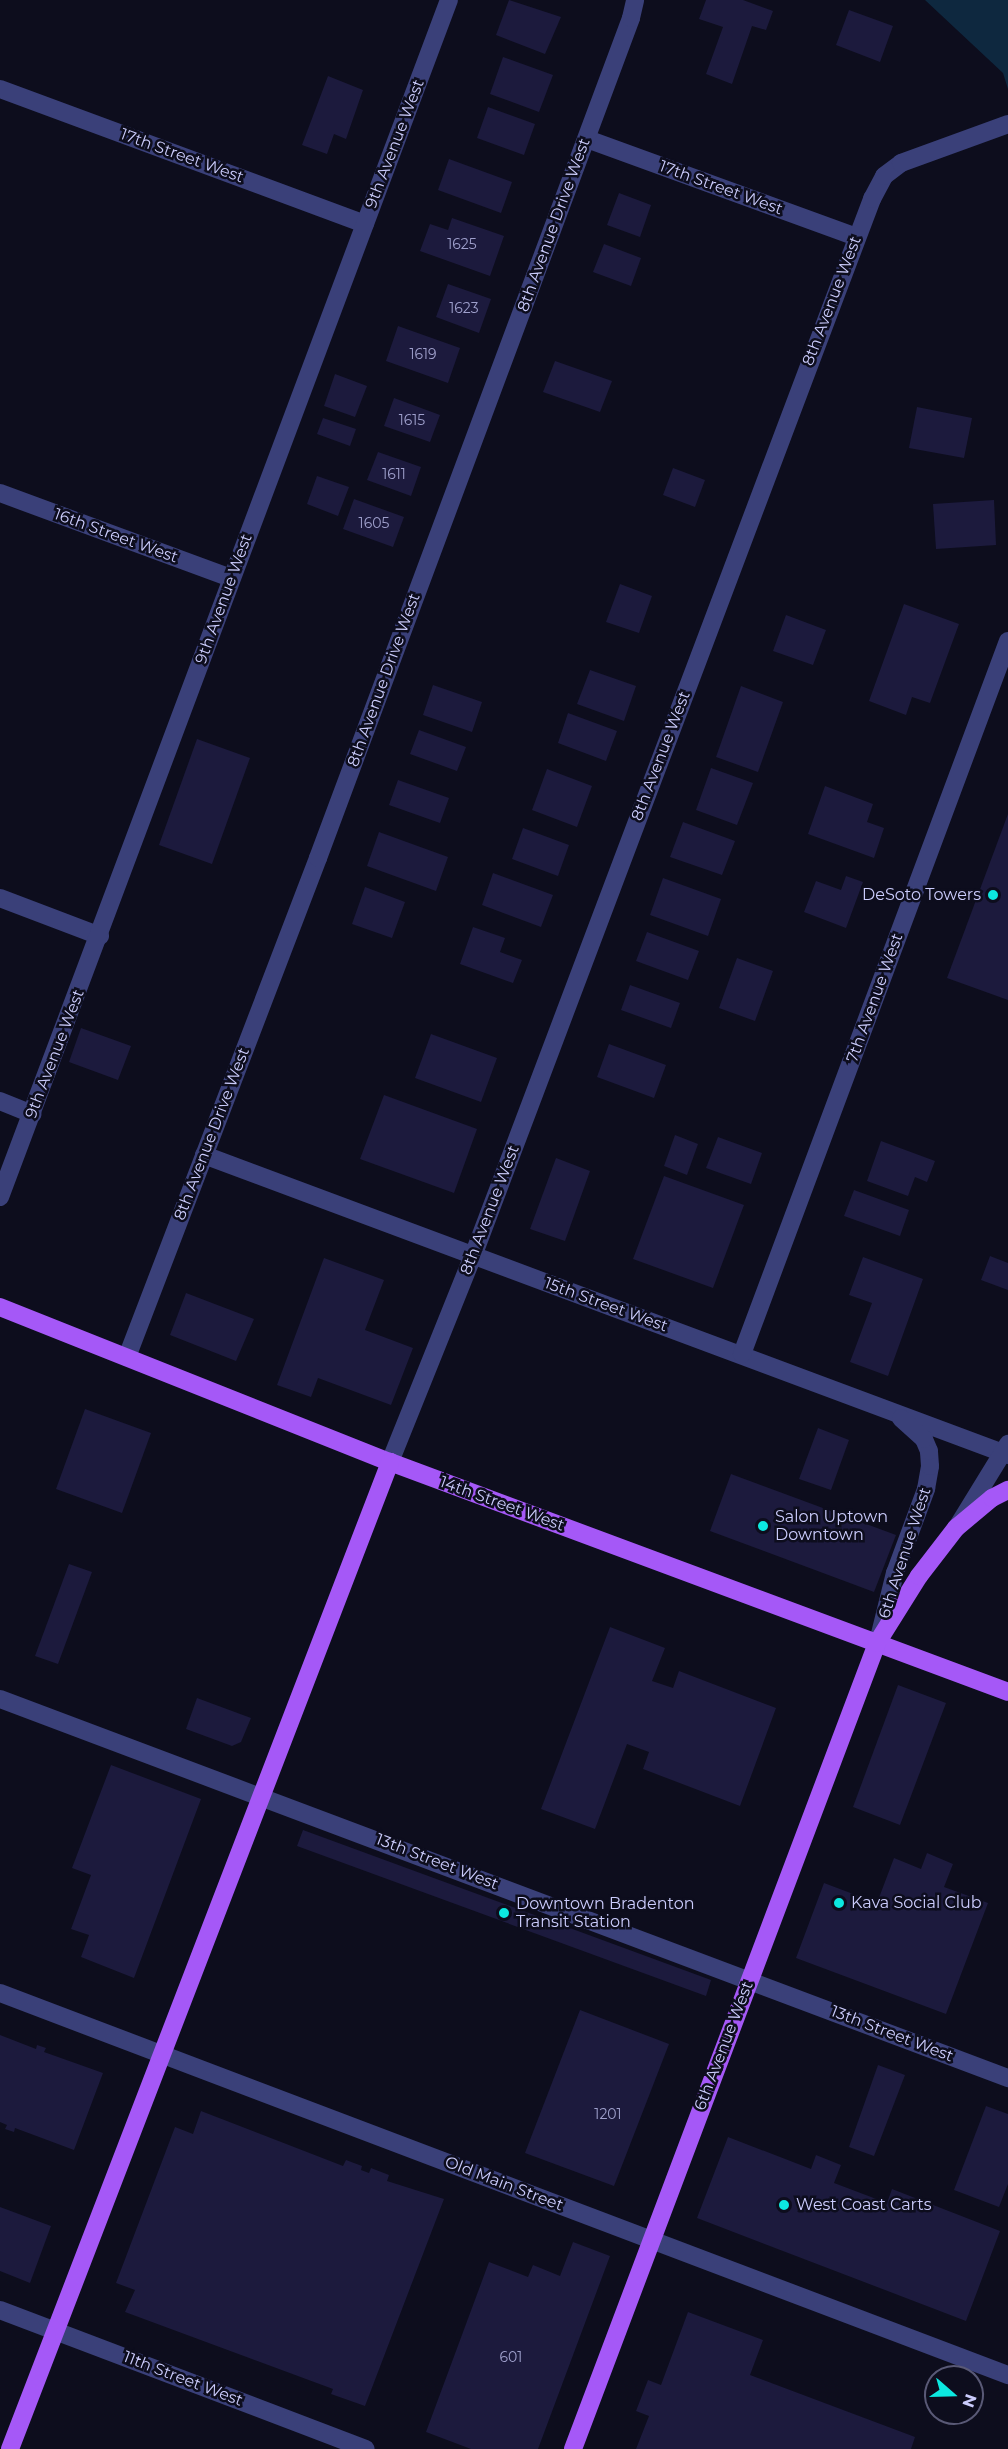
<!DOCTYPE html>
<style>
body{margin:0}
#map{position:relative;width:1008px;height:2449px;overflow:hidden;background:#0d0d1d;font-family:Montserrat,sans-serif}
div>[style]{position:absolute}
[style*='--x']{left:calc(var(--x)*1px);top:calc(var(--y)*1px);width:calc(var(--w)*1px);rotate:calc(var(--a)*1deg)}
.water>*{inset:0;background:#0e283f}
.building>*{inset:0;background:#1c1a3d}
.minor>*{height:18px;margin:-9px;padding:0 9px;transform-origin:9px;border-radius:9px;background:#3a4079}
.major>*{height:18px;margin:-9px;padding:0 9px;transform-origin:9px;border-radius:9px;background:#a558f7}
.dots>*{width:16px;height:16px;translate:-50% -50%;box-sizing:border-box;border:3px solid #0d0d1d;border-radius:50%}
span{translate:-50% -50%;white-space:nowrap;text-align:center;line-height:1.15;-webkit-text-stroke:5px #0d0d1d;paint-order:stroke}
.number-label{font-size:14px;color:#9fa0cc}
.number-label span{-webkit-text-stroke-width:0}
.street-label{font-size:16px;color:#cbccfc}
.poi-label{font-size:16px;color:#cbccfc}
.right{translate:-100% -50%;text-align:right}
.left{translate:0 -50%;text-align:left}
.north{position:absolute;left:924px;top:2365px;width:60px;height:60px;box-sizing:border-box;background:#0d0d1d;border:2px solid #595976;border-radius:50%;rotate:110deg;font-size:16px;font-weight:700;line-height:24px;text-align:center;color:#cbccfc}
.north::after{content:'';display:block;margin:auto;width:21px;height:27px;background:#0ce8e0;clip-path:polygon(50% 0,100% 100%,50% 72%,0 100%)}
</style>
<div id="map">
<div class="water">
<div style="clip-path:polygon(925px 0,1008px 0,1008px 89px,1003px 73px)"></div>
</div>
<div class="building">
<div style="clip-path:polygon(509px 0,561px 17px,545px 54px,496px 35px)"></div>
<div style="clip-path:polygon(706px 0,743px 0,773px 11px,766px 30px,752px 26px,732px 84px,706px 74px,723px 27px,699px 19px)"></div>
<div style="clip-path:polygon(849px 10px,893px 26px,880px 62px,836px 45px)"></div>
<div style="clip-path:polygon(503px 57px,553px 75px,539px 112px,490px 94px)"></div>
<div style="clip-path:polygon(328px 76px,363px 90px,346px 139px,334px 134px,327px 154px,302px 145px)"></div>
<div style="clip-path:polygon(488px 107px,535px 124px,524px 155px,477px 138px)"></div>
<div style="clip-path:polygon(449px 159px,512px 182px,501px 213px,438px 190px)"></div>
<div style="clip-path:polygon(619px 193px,651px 205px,640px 237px,607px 225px)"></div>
<div style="clip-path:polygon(452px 218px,504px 236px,490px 276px,420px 251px,430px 224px,448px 230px)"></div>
<div style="clip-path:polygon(604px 244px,641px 258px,631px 286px,593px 272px)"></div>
<div style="clip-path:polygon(448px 284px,491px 299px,479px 333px,436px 317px)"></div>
<div style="clip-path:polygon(398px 326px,460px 348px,448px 383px,386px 361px)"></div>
<div style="clip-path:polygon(555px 361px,612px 381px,600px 412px,543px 392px)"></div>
<div style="clip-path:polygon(335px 374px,367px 386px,355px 417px,324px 406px)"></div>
<div style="clip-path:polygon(394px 398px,440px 415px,430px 442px,384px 426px)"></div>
<div style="clip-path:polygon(917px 407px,972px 418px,964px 458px,909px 448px)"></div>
<div style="clip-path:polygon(323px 418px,356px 429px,350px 446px,317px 434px)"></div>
<div style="clip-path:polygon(378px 452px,421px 467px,411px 496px,367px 480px)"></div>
<div style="clip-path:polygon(673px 468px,705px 480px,695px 507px,663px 495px)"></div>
<div style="clip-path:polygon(317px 476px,349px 487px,338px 516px,307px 504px)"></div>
<div style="clip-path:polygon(354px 499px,404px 517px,393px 547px,343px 529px)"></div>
<div style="clip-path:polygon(994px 500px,996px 545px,936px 549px,933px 504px)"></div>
<div style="clip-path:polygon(620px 584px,652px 596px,639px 633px,606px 622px)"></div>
<div style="clip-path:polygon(904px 604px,959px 624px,930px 703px,912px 697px,906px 715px,869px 701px)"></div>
<div style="clip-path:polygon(786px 615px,826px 630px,813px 665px,773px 651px)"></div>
<div style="clip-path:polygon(590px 670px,636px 686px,624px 721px,577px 704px)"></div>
<div style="clip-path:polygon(433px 685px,482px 702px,472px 732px,423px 715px)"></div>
<div style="clip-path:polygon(741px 686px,783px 702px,758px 772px,716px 757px)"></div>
<div style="clip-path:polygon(568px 713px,617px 731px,606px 761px,558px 743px)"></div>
<div style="clip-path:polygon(419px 730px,466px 747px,457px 771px,410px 754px)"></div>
<div style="clip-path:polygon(197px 739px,250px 758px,212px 864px,159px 845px)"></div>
<div style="clip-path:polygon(711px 768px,753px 783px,737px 825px,696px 810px)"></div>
<div style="clip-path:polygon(547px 769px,592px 786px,577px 827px,532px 810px)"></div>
<div style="clip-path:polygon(398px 780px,449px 798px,440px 823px,389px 805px)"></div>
<div style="clip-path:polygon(825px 786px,873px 804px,867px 822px,884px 828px,874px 858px,808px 834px)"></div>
<div style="clip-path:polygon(1008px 814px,1008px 1000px,947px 978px)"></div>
<div style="clip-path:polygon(683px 822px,735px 841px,722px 875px,670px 857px)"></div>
<div style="clip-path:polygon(523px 828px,569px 845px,558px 876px,512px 859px)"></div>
<div style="clip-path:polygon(379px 832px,448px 857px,436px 891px,367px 866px)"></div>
<div style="clip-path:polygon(493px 873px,553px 895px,541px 927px,482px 905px)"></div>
<div style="clip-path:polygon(846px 876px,863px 882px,846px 928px,804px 912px,816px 881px,841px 890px)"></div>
<div style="clip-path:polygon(663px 878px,721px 899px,708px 936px,650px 915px)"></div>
<div style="clip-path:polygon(365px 887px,405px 902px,392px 938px,352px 924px)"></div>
<div style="clip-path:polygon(473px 927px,505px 938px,500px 952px,522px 960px,513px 983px,460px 964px)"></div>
<div style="clip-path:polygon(647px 932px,699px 951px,688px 980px,636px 961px)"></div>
<div style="clip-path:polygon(737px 958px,773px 971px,755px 1021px,719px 1008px)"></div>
<div style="clip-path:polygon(630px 985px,680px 1003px,671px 1028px,621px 1010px)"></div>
<div style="clip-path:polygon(81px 1028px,131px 1046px,118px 1080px,69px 1062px)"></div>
<div style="clip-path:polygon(431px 1034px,497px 1058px,481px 1102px,415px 1078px)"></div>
<div style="clip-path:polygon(609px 1044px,666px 1065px,654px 1098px,597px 1077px)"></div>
<div style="clip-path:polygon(384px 1095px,477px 1129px,454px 1193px,360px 1159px)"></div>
<div style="clip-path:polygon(675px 1135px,698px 1144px,687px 1175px,664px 1166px)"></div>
<div style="clip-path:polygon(718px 1137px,762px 1153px,751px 1184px,706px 1168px)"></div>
<div style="clip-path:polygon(881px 1141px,935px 1161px,927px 1182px,915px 1177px,908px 1196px,867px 1181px)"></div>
<div style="clip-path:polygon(556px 1158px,590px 1171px,565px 1241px,530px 1229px)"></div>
<div style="clip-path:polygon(664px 1176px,744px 1205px,713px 1288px,633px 1259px)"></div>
<div style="clip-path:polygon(854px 1190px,909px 1210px,900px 1236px,844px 1216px)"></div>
<div style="clip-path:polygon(990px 1256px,1008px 1263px,1008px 1290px,981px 1280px)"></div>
<div style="clip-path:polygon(863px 1257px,923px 1279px,888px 1376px,850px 1362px,872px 1303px,849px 1295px)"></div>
<div style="clip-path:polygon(324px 1258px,384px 1280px,365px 1330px,413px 1348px,391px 1405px,318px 1378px,311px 1397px,277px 1385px)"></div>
<div style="clip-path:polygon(186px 1293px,254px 1319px,236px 1361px,170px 1335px)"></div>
<div style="clip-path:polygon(85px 1409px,151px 1433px,122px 1513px,56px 1489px)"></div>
<div style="clip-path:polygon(818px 1428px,849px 1440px,831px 1490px,799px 1479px)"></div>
<div style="clip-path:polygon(731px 1474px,896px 1535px,874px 1592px,710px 1531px)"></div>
<div style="clip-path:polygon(69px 1564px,92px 1572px,58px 1664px,35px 1656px)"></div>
<div style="clip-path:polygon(610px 1627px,665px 1648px,652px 1681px,673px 1688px,679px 1671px,776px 1708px,740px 1806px,643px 1769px,649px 1752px,627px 1744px,595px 1829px,541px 1809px)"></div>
<div style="clip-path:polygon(898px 1685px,946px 1703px,900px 1825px,853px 1807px)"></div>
<div style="clip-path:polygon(197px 1698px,251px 1718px,241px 1742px,232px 1746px,186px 1729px)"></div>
<div style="clip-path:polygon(111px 1765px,201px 1799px,134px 1978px,81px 1957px,89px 1935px,71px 1929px,91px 1875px,72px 1868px)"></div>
<div style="clip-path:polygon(303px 1830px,711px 1980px,706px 1996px,297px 1846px)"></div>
<div style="clip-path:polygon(927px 1853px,953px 1864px,944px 1887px,988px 1903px,946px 2014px,796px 1958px,824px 1883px,877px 1903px,894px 1858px,921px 1869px)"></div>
<div style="clip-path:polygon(580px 2010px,669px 2044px,614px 2186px,525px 2153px)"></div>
<div style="clip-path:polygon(0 2035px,36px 2049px,37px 2045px,46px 2048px,44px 2052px,103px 2073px,74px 2150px,15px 2128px,14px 2132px,5px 2129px,7px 2125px,0 2122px)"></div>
<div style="clip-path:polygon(878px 2065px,905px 2075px,874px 2156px,849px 2147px)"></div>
<div style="clip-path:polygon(986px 2106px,1008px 2114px,1008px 2184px,999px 2207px,954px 2190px)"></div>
<div style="clip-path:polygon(201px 2111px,343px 2166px,346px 2160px,362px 2166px,361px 2170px,369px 2173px,371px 2168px,389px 2175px,387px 2181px,444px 2199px,365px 2406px,331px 2394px,333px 2389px,125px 2312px,135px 2290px,116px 2283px,175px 2127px,193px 2134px)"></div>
<div style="clip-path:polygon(728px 2137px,811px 2169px,816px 2155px,841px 2165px,834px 2183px,887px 2203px,892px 2189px,1000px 2231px,966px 2321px,697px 2218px)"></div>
<div style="clip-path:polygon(0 2207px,51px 2226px,30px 2283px,0 2271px)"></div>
<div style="clip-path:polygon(573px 2242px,610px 2256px,538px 2449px,471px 2449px,426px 2432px,489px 2262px,528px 2277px,533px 2265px,560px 2276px)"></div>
<div style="clip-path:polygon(688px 2312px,763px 2340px,750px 2375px,915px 2437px,911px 2449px,636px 2449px,649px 2416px,636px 2411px,648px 2380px,661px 2385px)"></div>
</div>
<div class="minor">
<div style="--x:0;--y:89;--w:389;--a:20.3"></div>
<div style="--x:587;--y:139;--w:286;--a:20"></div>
<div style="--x:0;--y:493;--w:246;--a:20.2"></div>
<div style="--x:0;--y:898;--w:107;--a:20.8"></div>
<div style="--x:0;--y:1101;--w:35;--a:22"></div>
<div style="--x:204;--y:1155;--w:858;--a:20.46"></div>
<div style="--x:0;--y:1197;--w:1278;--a:-69.44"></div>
<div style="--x:742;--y:1354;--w:761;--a:-69.54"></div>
<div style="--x:127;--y:1357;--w:534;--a:-69.05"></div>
<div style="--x:318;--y:858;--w:896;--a:-69.56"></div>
<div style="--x:631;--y:18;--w:18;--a:-77"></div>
<div style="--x:390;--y:1462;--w:222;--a:-68.1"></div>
<div style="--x:473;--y:1256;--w:1130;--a:-69.32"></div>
<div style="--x:872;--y:199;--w:26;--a:-62"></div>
<div style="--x:884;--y:176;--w:21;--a:-37"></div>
<div style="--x:901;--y:163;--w:114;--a:-20"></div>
<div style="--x:959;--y:1524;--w:94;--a:-58.5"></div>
<div style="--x:879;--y:1638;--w:67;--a:-76.2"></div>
<div style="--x:895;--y:1573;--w:90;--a:-69.7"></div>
<div style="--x:926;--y:1489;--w:23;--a:-80"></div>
<div style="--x:930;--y:1466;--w:15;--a:-94"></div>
<div style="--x:929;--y:1451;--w:13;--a:-113"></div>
<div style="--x:924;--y:1439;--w:31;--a:-138"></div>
<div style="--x:0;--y:1699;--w:1077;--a:20.61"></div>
<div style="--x:0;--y:1993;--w:1078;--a:20.76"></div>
<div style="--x:0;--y:2310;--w:391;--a:20.8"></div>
</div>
<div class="major">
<div style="--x:0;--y:1307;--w:420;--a:21.7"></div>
<div style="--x:390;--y:1462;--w:659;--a:20.41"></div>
<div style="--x:10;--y:2449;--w:1058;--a:-68.94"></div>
<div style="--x:573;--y:2449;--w:861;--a:-69.33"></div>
<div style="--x:877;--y:1643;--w:79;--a:-57.9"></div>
<div style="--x:919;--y:1576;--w:61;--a:-52.4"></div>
<div style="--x:956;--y:1528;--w:47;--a:-39.8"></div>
<div style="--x:992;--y:1498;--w:18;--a:-27"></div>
</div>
<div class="dots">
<div style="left:993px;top:895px;background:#0ce8e0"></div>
<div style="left:763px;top:1526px;background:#0ce8e0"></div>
<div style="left:839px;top:1903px;background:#0ce8e0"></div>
<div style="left:504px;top:1913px;background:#0ce8e0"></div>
<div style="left:784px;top:2205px;background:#0ce8e0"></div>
</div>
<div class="number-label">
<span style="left:462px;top:244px">1625</span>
<span style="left:464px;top:308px">1623</span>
<span style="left:423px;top:354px">1619</span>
<span style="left:412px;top:420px">1615</span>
<span style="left:394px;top:474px">1611</span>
<span style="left:374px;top:523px">1605</span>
<span style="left:608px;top:2114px">1201</span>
<span style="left:511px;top:2357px">601</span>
</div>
<div class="street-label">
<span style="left:395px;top:144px;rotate:-69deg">9th Avenue West</span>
<span style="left:182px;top:156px;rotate:20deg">17th Street West</span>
<span style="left:721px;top:188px;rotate:20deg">17th Street West</span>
<span style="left:554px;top:225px;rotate:-70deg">8th Avenue Drive West</span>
<span style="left:832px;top:301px;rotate:-69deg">8th Avenue West</span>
<span style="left:116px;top:536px;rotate:20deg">16th Street West</span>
<span style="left:224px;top:599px;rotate:-70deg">9th Avenue West</span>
<span style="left:384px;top:680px;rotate:-70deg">8th Avenue Drive West</span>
<span style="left:661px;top:756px;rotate:-69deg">8th Avenue West</span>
<span style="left:875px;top:998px;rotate:-70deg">7th Avenue West</span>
<span style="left:55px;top:1054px;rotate:-69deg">9th Avenue West</span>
<span style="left:212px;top:1134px;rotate:-69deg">8th Avenue Drive West</span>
<span style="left:490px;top:1210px;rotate:-69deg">8th Avenue West</span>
<span style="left:606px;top:1305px;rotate:20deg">15th Street West</span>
<span style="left:502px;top:1504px;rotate:20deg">14th Street West</span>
<span style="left:905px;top:1553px;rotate:-72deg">6th Avenue West</span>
<span style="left:437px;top:1862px;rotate:21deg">13th Street West</span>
<span style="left:892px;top:2034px;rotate:21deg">13th Street West</span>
<span style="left:724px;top:2046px;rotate:-69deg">6th Avenue West</span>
<span style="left:504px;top:2184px;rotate:21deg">Old Main Street</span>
<span style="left:183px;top:2379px;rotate:21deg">11th Street West</span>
</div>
<div class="poi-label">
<span class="right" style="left:981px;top:895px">DeSoto Towers</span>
<span class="left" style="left:775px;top:1526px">Salon Uptown<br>Downtown</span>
<span class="left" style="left:851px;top:1903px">Kava Social Club</span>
<span class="left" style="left:516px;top:1913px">Downtown Bradenton<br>Transit Station</span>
<span class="left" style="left:796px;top:2205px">West Coast Carts</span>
</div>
<div class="north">N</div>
</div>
